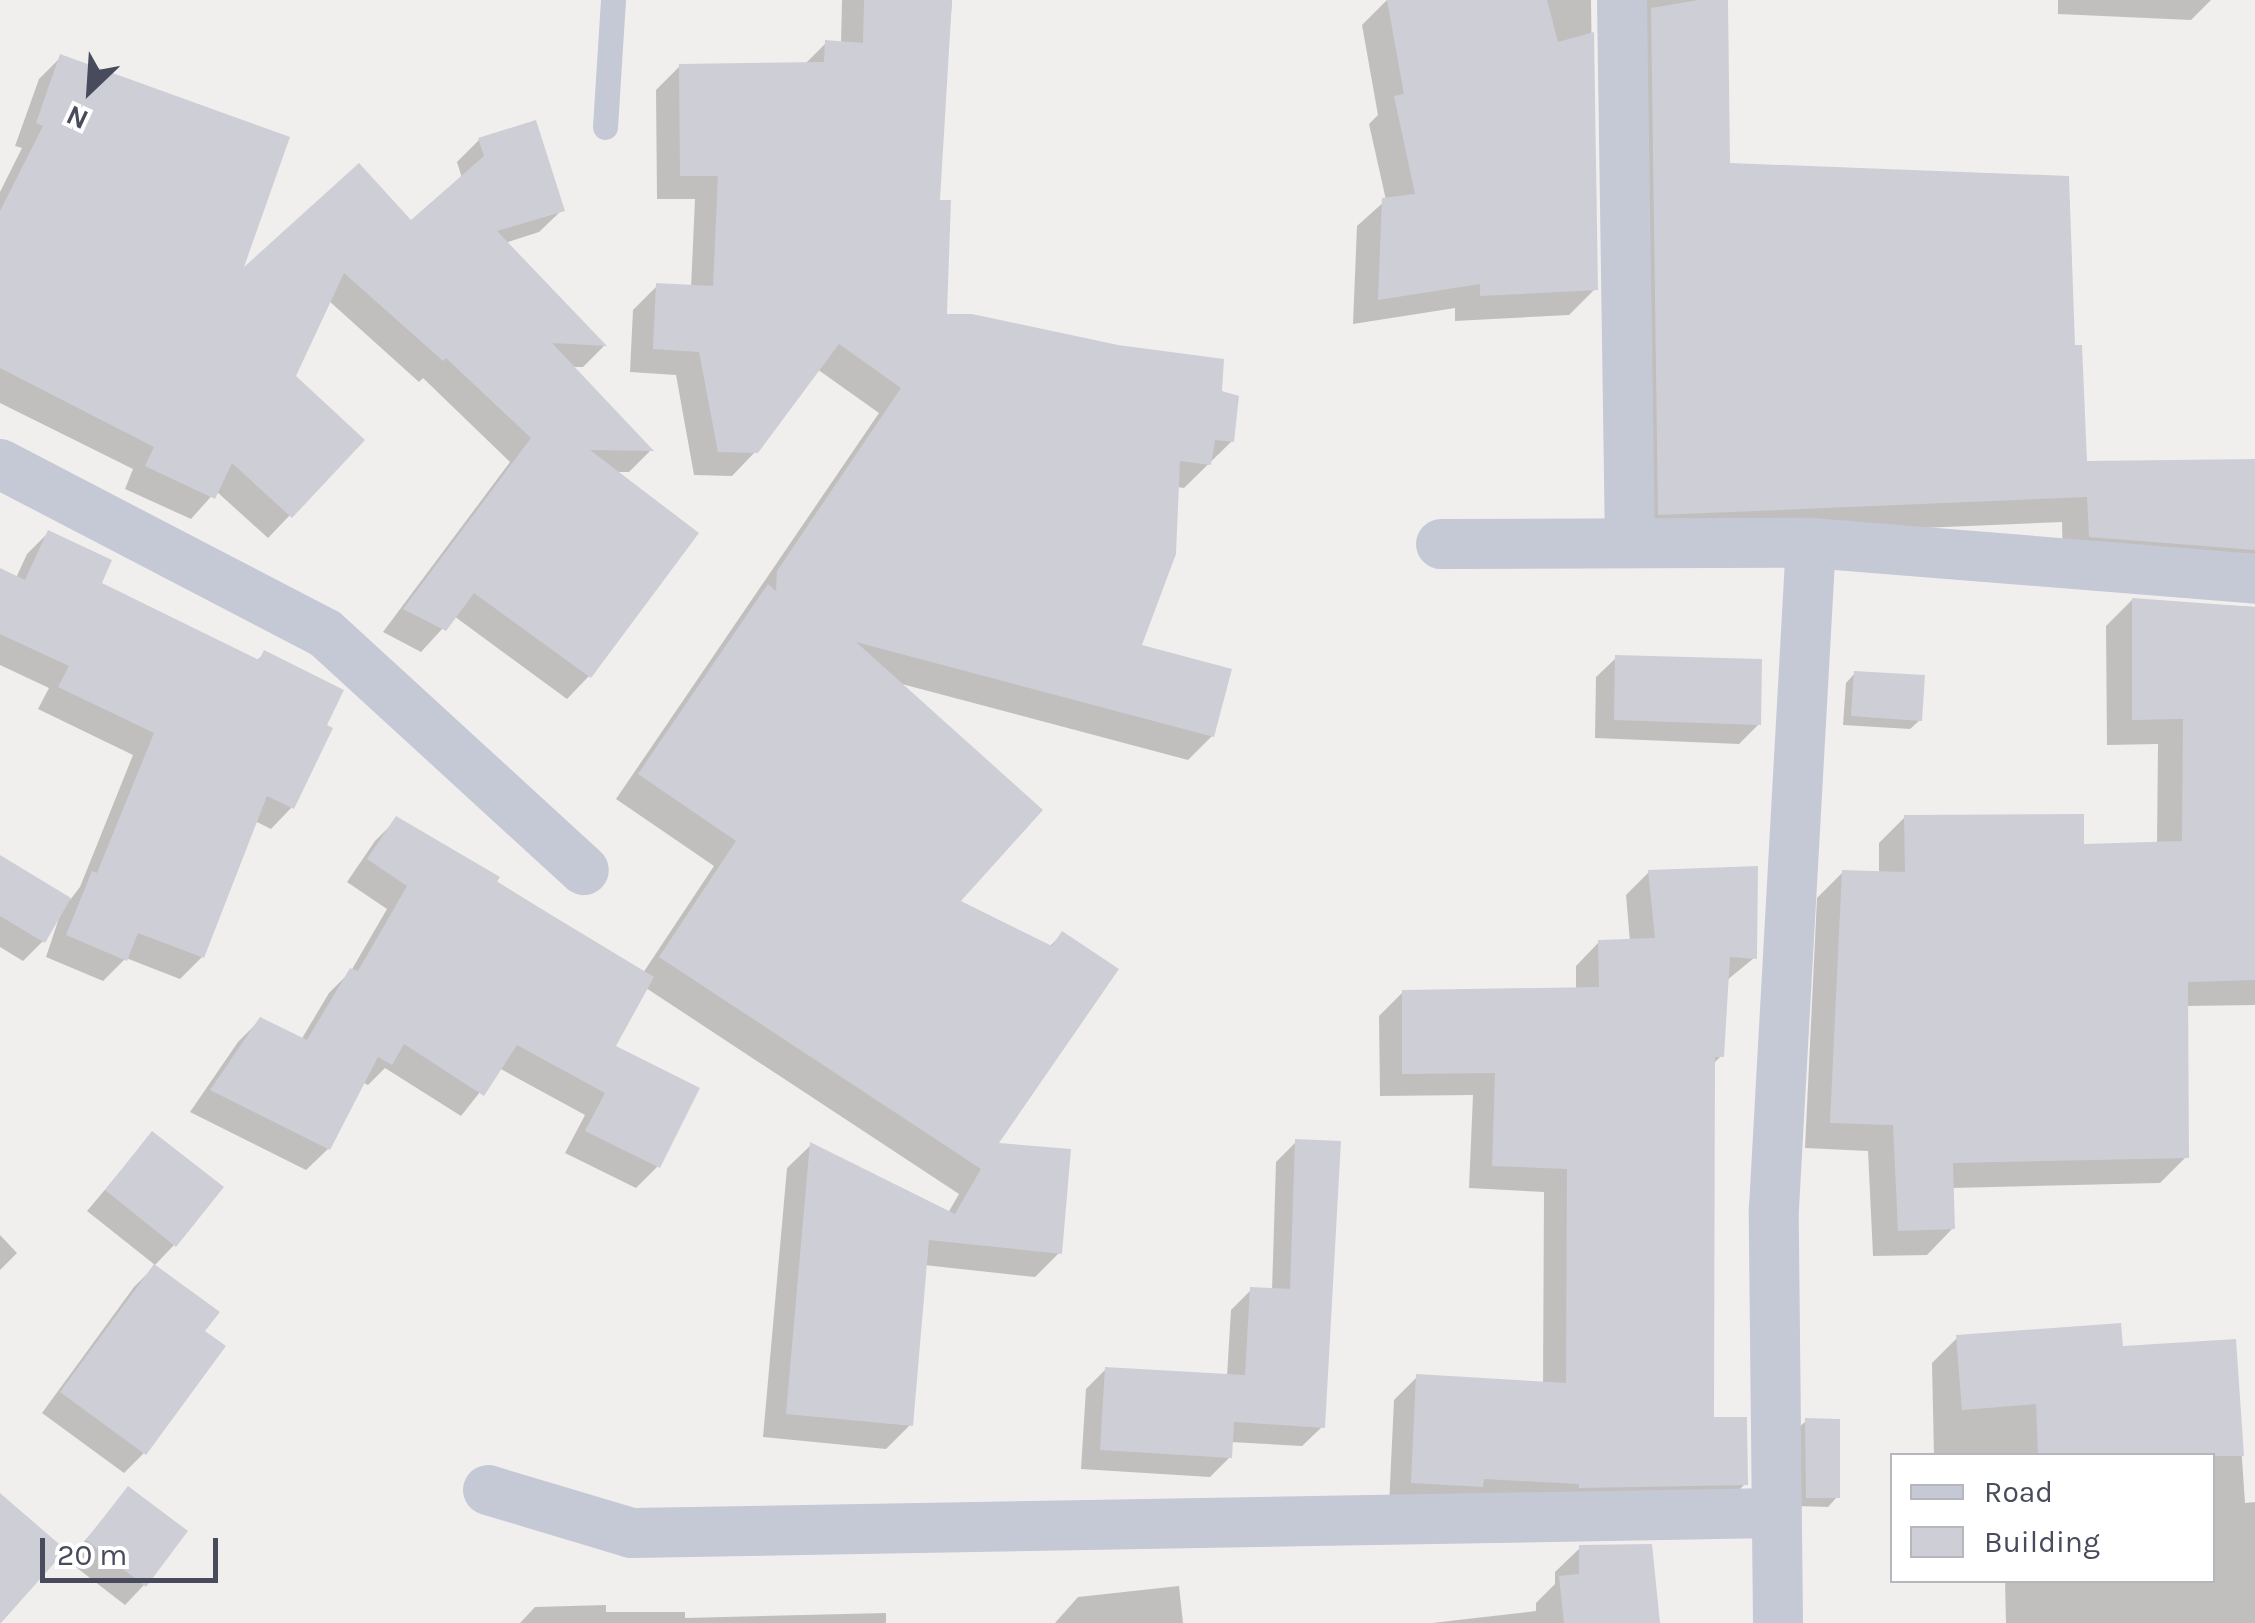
<!DOCTYPE html>
<style>
body{margin:0}
#map{position:relative;width:2255px;height:1623px;overflow:hidden;background:#f1efee;font-family:Karla,sans-serif}
div>[style]{position:absolute}
[style*='--x']{left:calc(var(--x)*1px);top:calc(var(--y)*1px);width:calc(var(--w)*1px);rotate:calc(var(--a)*1deg)}
.shadow>*{inset:0;background:#0003}
.building>*{inset:0;background:#cecfd6}
.service>*{height:25px;margin:-12.5px;padding:0 12.5px;transform-origin:12.5px;border-radius:12.5px;background:#c5c8d5}
.minor>*{height:50px;margin:-25px;padding:0 25px;transform-origin:25px;border-radius:25px;background:#c5c8d5}
span{translate:-50% -50%;white-space:nowrap;text-align:center;line-height:1.15;-webkit-text-stroke:10px #fff;paint-order:stroke}
.legend{position:absolute;left:1890px;top:1453px;width:325px;height:130px;box-sizing:border-box;background:#fff;border:2px solid #b5b7bd;margin:0;padding:12px 18px;list-style:none;font-size:30px;color:#474b5b}
.legend li{display:flex;align-items:center;gap:20px;height:50px}
.legend b{width:50px;border:2px solid #b5b7bd}
.north{position:absolute;left:40px;top:40px;width:100px;height:100px;-webkit-text-stroke:8px #fff;paint-order:stroke;rotate:205deg;font-size:28px;font-weight:700;line-height:40px;text-align:center;color:#474b5b}
.north::after{content:'';display:block;margin:auto;width:35px;height:45px;background:#474b5b;clip-path:polygon(50% 0,100% 100%,50% 72%,0 100%)}
.scale{position:absolute;left:40px;top:1538px;width:178px;height:45px;box-sizing:border-box;border:5px solid #474b5b;border-top:0;padding-left:12px;font-size:30px;line-height:35px;white-space:nowrap;color:#474b5b;-webkit-text-stroke:8px #fff;paint-order:stroke}
</style>
<div id="map">
<div class="shadow">
<div style="clip-path:polygon(842px 0,952px 0,937px 202px,944px 316px,1220px 393px,1232px 441px,1184px 488px,1177px 487px,1139px 647px,1212px 736px,1188px 760px,898px 683px,957px 902px,1049px 947px,1062px 934px,995px 1145px,1059px 1253px,1035px 1277px,924px 1265px,910px 1425px,886px 1449px,763px 1437px,787px 1168px,811px 1145px,948px 1213px,959px 1194px,646px 988px,612px 1047px,658px 1166px,636px 1188px,565px 1153px,585px 1115px,499px 1068px,461px 1116px,385px 1068px,368px 1085px,362px 1082px,328px 1149px,306px 1170px,190px 1112px,238px 1042px,260px 1020px,301px 1040px,329px 993px,351px 971px,387px 909px,347px 882px,375px 841px,397px 819px,643px 973px,714px 866px,616px 799px,879px 413px,817px 369px,756px 451px,732px 476px,694px 475px,676px 375px,630px 372px,633px 310px,657px 286px,691px 288px,695px 199px,657px 199px,656px 90px,680px 66px,804px 65px,826px 43px,841px 44px)"></div>
<div style="clip-path:polygon(1387px 0,1591px 0,1595px 289px,1569px 315px,1455px 321px,1455px 308px,1353px 324px,1357px 226px,1386px 200px,1369px 124px,1378px 115px,1362px 25px)"></div>
<div style="clip-path:polygon(1609px 0,1726px 0,1728px 165px,2073px 348px,2085px 464px,2255px 461px,2255px 593px,2063px 562px,2062px 522px,1633px 540px)"></div>
<div style="clip-path:polygon(2058px 0,2211px 0,2191px 20px,2058px 14px)"></div>
<div style="clip-path:polygon(61px 57px,238px 275px,411px 223px,462px 178px,457px 162px,479px 140px,562px 210px,539px 232px,505px 243px,604px 346px,583px 367px,571px 367px,650px 451px,629px 472px,615px 472px,695px 533px,589px 676px,567px 699px,454px 616px,421px 652px,383px 632px,510px 462px,423px 378px,419px 382px,328px 300px,293px 377px,362px 440px,268px 538px,216px 491px,191px 519px,125px 489px,133px 469px,0 403px,0 192px,22px 148px,15px 146px,39px 79px)"></div>
<div style="clip-path:polygon(48px 533px,98px 584px,256px 661px,265px 653px,292px 807px,271px 829px,255px 821px,202px 957px,180px 979px,126px 958px,103px 981px,46px 957px,63px 906px,43px 941px,23px 961px,0 947px,0 858px,70px 900px,80px 887px,133px 755px,38px 709px,49px 688px,0 665px,0 571px,16px 578px,27px 554px)"></div>
<div style="clip-path:polygon(2132px 600px,2255px 607px,2255px 1005px,2186px 1006px,2186px 1157px,2160px 1183px,1951px 1188px,1953px 1228px,1927px 1255px,1873px 1256px,1868px 1151px,1805px 1148px,1817px 898px,1843px 872px,1879px 874px,1879px 843px,1905px 817px,2082px 847px,2157px 845px,2158px 744px,2107px 745px,2106px 626px)"></div>
<div style="clip-path:polygon(1616px 658px,1759px 724px,1739px 744px,1595px 738px,1596px 677px)"></div>
<div style="clip-path:polygon(1855px 673px,1920px 720px,1910px 729px,1843px 725px,1846px 683px)"></div>
<div style="clip-path:polygon(1649px 872px,1754px 958px,1726px 981px,1721px 1056px,1712px 1065px,1712px 1420px,1745px 1484px,1722px 1507px,1389px 1506px,1394px 1400px,1417px 1377px,1543px 1384px,1544px 1192px,1469px 1188px,1473px 1095px,1380px 1096px,1379px 1016px,1403px 992px,1576px 990px,1576px 966px,1599px 942px,1630px 942px,1626px 895px)"></div>
<div style="clip-path:polygon(152px 1134px,174px 1245px,155px 1265px,87px 1211px)"></div>
<div style="clip-path:polygon(1296px 1142px,1322px 1427px,1302px 1446px,1230px 1442px,1230px 1457px,1210px 1477px,1081px 1469px,1086px 1389px,1106px 1369px,1227px 1376px,1231px 1310px,1251px 1290px,1272px 1291px,1276px 1162px)"></div>
<div style="clip-path:polygon(0 1235px,17px 1253px,0 1270px)"></div>
<div style="clip-path:polygon(154px 1267px,202px 1332px,144px 1453px,124px 1473px,42px 1413px,134px 1287px)"></div>
<div style="clip-path:polygon(1957px 1338px,2121px 1349px,2234px 1341px,2245px 1503px,2255px 1502px,2255px 1623px,2006px 1623px,2005px 1580px,2212px 1580px,2212px 1456px,1934px 1456px,1932px 1363px)"></div>
<div style="clip-path:polygon(1806px 1421px,1837px 1497px,1828px 1507px,1797px 1506px,1796px 1430px)"></div>
<div style="clip-path:polygon(128px 1489px,144px 1585px,125px 1605px,68px 1561px)"></div>
<div style="clip-path:polygon(1580px 1548px,1657px 1623px,1432px 1623px,1536px 1611px,1536px 1603px,1555px 1584px,1555px 1572px)"></div>
<div style="clip-path:polygon(1179px 1586px,1183px 1623px,1055px 1623px,1078px 1597px)"></div>
<div style="clip-path:polygon(606px 1605px,606px 1612px,685px 1612px,685px 1618px,886px 1613px,886px 1623px,520px 1623px,535px 1607px)"></div>
</div>
<div class="building">
<div style="clip-path:polygon(864px 0,952px 0,940px 200px,951px 200px,947px 314px,972px 314px,1118px 345px,1224px 359px,1222px 391px,1239px 396px,1234px 442px,1215px 440px,1211px 465px,1180px 461px,1176px 554px,1142px 645px,1232px 669px,1214px 737px,856px 642px,1043px 810px,961px 901px,1052px 946px,1062px 931px,1119px 969px,999px 1143px,1071px 1149px,1062px 1254px,929px 1240px,913px 1426px,786px 1414px,810px 1142px,955px 1214px,981px 1169px,659px 957px,736px 841px,638px 774px,768px 584px,776px 591px,777px 571px,901px 388px,839px 344px,758px 453px,718px 452px,699px 352px,653px 349px,656px 283px,713px 286px,718px 176px,680px 176px,679px 64px,824px 62px,825px 40px,863px 43px)"></div>
<div style="clip-path:polygon(1387px 0,1547px 0,1558px 42px,1594px 32px,1598px 290px,1480px 296px,1480px 284px,1378px 300px,1382px 198px,1415px 194px,1394px 96px,1404px 94px)"></div>
<div style="clip-path:polygon(1699px 0,1728px 0,1730px 163px,2069px 176px,2075px 345px,2082px 345px,2087px 461px,2255px 459px,2255px 550px,2089px 537px,2087px 497px,1658px 515px,1651px 8px)"></div>
<div style="clip-path:polygon(60px 54px,290px 137px,244px 267px,359px 163px,411px 220px,484px 156px,478px 138px,536px 120px,565px 211px,497px 231px,607px 346px,552px 343px,654px 451px,590px 450px,699px 533px,591px 678px,474px 593px,446px 631px,403px 609px,531px 438px,446px 358px,443px 361px,344px 273px,296px 376px,365px 440px,292px 518px,232px 463px,215px 499px,145px 466px,154px 447px,0 368px,0 211px,43px 126px,36px 123px)"></div>
<div style="clip-path:polygon(48px 530px,112px 560px,102px 583px,259px 660px,264px 650px,344px 690px,327px 725px,333px 728px,294px 809px,267px 796px,204px 958px,138px 933px,127px 961px,66px 935px,92px 871px,97px 873px,154px 733px,58px 687px,69px 666px,0 634px,0 568px,25px 580px)"></div>
<div style="clip-path:polygon(2132px 598px,2255px 607px,2255px 980px,2188px 982px,2189px 1158px,1953px 1163px,1955px 1229px,1898px 1231px,1893px 1125px,1830px 1123px,1842px 870px,1905px 872px,1904px 815px,2084px 814px,2084px 844px,2182px 841px,2183px 719px,2132px 720px)"></div>
<div style="clip-path:polygon(1615px 655px,1762px 659px,1761px 725px,1614px 720px)"></div>
<div style="clip-path:polygon(1854px 671px,1925px 675px,1922px 721px,1851px 716px)"></div>
<div style="clip-path:polygon(396px 816px,500px 877px,497px 882px,654px 977px,616px 1046px,700px 1088px,660px 1168px,585px 1131px,605px 1093px,517px 1045px,484px 1096px,404px 1044px,392px 1065px,378px 1057px,330px 1150px,210px 1090px,260px 1017px,307px 1040px,350px 968px,358px 971px,407px 886px,367px 859px)"></div>
<div style="clip-path:polygon(0 855px,71px 898px,45px 943px,0 916px)"></div>
<div style="clip-path:polygon(1758px 866px,1757px 959px,1730px 957px,1724px 1057px,1715px 1057px,1714px 1417px,1747px 1417px,1748px 1485px,1579px 1488px,1579px 1484px,1484px 1479px,1483px 1487px,1411px 1483px,1416px 1374px,1566px 1383px,1567px 1169px,1492px 1166px,1495px 1073px,1402px 1074px,1402px 990px,1599px 987px,1598px 940px,1655px 938px,1648px 870px)"></div>
<div style="clip-path:polygon(152px 1131px,224px 1187px,176px 1247px,105px 1190px)"></div>
<div style="clip-path:polygon(1295px 1139px,1341px 1141px,1325px 1428px,1234px 1422px,1232px 1458px,1100px 1450px,1105px 1367px,1245px 1375px,1250px 1287px,1290px 1289px)"></div>
<div style="clip-path:polygon(154px 1264px,220px 1312px,205px 1331px,226px 1346px,146px 1455px,60px 1392px)"></div>
<div style="clip-path:polygon(2121px 1323px,2123px 1346px,2236px 1339px,2244px 1456px,2038px 1456px,2036px 1404px,1962px 1410px,1956px 1335px)"></div>
<div style="clip-path:polygon(1805px 1418px,1840px 1419px,1840px 1498px,1806px 1498px)"></div>
<div style="clip-path:polygon(128px 1486px,188px 1531px,146px 1587px,86px 1540px)"></div>
<div style="clip-path:polygon(0 1493px,66px 1550px,1px 1623px,0 1623px)"></div>
<div style="clip-path:polygon(1652px 1544px,1660px 1623px,1564px 1623px,1559px 1576px,1579px 1574px,1579px 1545px)"></div>
</div>
<div class="service">
<div style="--x:605;--y:127;--w:127;--a:-86.4"></div>
</div>
<div class="minor">
<div style="--x:1622;--y:0;--w:543;--a:89.16"></div>
<div style="--x:0;--y:464;--w:366;--a:27.5"></div>
<div style="--x:325;--y:633;--w:351;--a:42.5"></div>
<div style="--x:1441;--y:544;--w:370;--a:-0.2"></div>
<div style="--x:1811;--y:543;--w:445;--a:4.6"></div>
<div style="--x:488;--y:1490;--w:149;--a:16.7"></div>
<div style="--x:631;--y:1533;--w:1144;--a:-1"></div>
<div style="--x:1778;--y:1623;--w:415;--a:-90.6"></div>
<div style="--x:1774;--y:1208;--w:666;--a:-86.82"></div>
</div>
<ul class="legend">
<li><b style="height:12px;background:#c5c8d5"></b>Road</li>
<li><b style="height:28px;background:#cecfd6"></b>Building</li>
</ul>
<div class="north">N</div>
<div class="scale">20 m</div>
</div>
